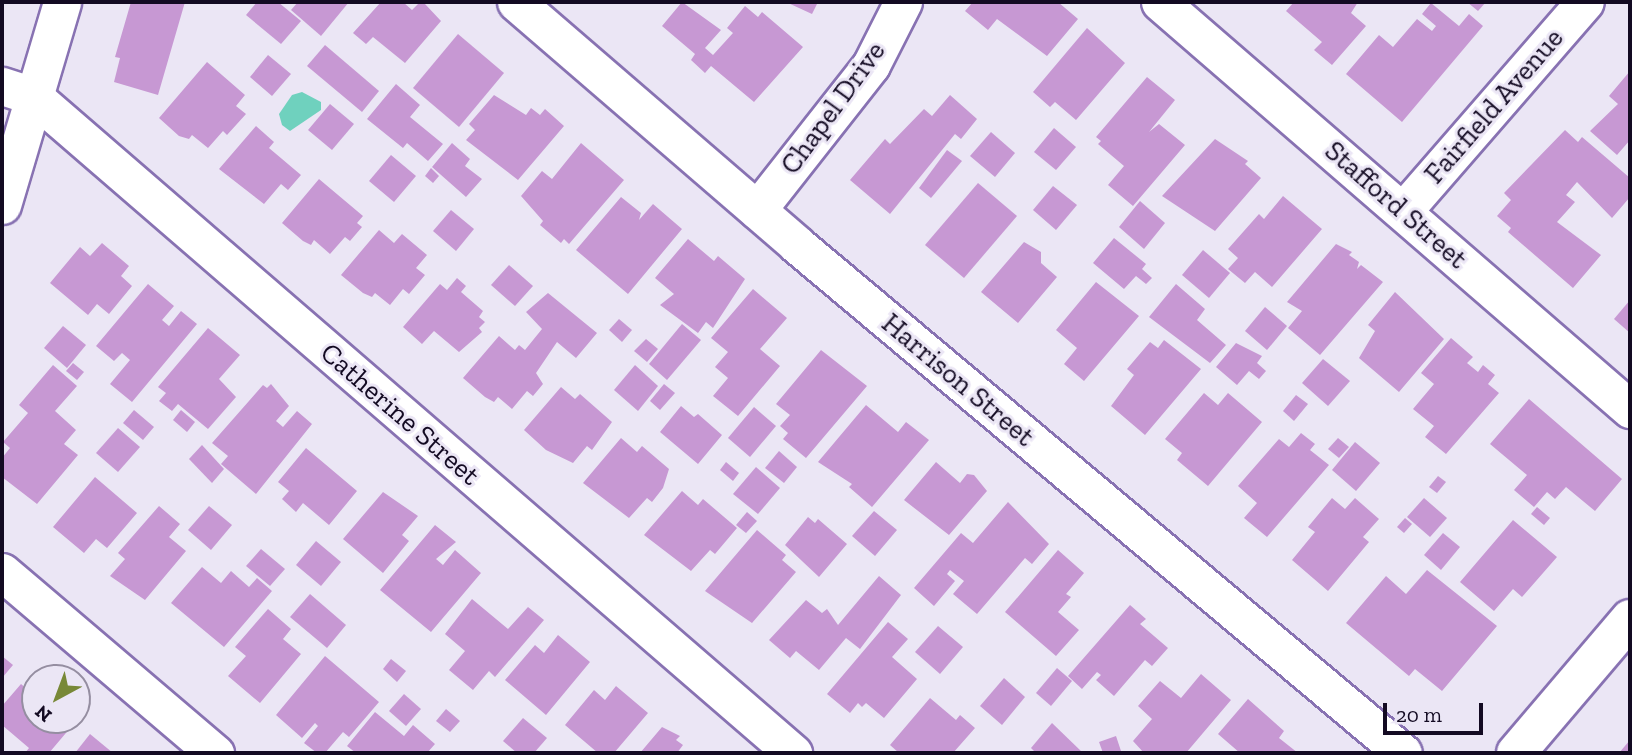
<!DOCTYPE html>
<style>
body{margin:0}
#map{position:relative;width:1632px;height:755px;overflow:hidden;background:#ebe6f5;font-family:"Zilla Slab",serif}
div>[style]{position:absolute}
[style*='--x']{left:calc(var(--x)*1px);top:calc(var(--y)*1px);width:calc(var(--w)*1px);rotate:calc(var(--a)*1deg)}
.water>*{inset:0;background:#6fd1be}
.building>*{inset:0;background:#c798d3}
.roads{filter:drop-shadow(2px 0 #8872b2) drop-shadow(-2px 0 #8872b2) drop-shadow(0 2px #8872b2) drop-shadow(0 -2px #8872b2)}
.street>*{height:37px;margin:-18.5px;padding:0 18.5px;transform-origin:18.5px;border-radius:18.5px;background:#fff}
.secondary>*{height:38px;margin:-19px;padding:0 19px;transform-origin:19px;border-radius:19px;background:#fff}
span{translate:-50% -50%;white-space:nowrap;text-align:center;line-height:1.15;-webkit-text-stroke:6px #ebe6f5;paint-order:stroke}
.street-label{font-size:28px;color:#130a22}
.frame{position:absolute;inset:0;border:4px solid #130a22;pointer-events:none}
.north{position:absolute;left:21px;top:664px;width:70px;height:70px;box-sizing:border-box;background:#ebe6f5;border:2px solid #958ea1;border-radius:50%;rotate:221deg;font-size:19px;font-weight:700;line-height:28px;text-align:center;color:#130a22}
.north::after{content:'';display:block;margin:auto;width:24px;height:32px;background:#788837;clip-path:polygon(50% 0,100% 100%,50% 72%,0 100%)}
.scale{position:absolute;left:1383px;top:703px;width:100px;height:32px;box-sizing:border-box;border:4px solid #130a22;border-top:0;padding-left:9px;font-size:21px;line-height:24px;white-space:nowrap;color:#130a22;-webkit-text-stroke:5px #ebe6f5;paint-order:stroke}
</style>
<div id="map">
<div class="water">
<div style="clip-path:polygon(302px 92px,321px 102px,321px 110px,290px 131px,282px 125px,279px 114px,292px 95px)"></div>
</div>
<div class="building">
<div style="clip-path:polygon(131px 2px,185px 2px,158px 95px,114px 82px,120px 58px,115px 57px)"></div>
<div style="clip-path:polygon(257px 2px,278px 2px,301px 21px,281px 44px,246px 15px)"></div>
<div style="clip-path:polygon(298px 2px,349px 2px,321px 36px,291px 10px)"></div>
<div style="clip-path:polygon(381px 2px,403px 2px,412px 10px,419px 3px,425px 4px,441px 21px,405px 63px,373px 37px,366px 44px,353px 33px)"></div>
<div style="clip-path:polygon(682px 2px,721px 30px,705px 48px,713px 55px,733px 33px,727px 28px,745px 6px,758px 17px,762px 12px,803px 47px,754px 102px,711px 66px,705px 73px,691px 60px,695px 54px,662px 26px)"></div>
<div style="clip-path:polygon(786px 2px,818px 2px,812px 14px)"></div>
<div style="clip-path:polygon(973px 2px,1058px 2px,1078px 19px,1047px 56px,997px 19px,988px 30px,965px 11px)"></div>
<div style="clip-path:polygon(1294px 2px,1358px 2px,1351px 13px,1366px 26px,1332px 65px,1314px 50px,1322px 42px,1286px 11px)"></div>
<div style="clip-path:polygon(1467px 2px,1486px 2px,1478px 11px)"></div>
<div style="clip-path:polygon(1431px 3px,1459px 26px,1469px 14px,1483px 26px,1402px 122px,1346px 74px,1379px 35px,1393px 47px,1417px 19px,1432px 31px,1436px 26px,1422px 14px)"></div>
<div style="clip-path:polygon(1087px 28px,1125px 63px,1076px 120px,1055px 102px,1050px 107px,1033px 92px)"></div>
<div style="clip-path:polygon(458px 34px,504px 73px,459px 127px,413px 88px)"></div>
<div style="clip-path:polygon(325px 45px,379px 91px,362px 112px,307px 66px)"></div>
<div style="clip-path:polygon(268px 55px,291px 74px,272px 96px,250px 77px)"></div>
<div style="clip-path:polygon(207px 62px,245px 95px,236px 106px,246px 114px,227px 135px,223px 131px,208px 148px,192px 135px,189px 139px,179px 136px,159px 118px)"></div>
<div style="clip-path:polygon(1630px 71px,1630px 140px,1617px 155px,1590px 131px,1618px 104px,1609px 96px)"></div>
<div style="clip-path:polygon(1147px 77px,1175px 100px,1149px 132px,1159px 124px,1185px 145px,1133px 206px,1108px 185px,1124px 166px,1098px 144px,1101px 141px,1096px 137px)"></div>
<div style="clip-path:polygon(396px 84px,420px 105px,410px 117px,443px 144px,428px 161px,407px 143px,403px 148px,367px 119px)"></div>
<div style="clip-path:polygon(494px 95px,526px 115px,531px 108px,540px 115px,545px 109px,564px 126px,518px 180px,466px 140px,475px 130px,469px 124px)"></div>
<div style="clip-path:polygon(950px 95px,977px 119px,961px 139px,955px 134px,890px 214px,850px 180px,885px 139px,890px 144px,924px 109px,932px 116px)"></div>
<div style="clip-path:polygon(330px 104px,354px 124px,332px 150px,308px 130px)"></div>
<div style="clip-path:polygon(256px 126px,274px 142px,269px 148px,301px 175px,288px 190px,281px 184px,264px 204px,219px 169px)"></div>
<div style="clip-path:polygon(1054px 128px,1076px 147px,1056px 170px,1034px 152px)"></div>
<div style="clip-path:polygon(1565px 130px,1578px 142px,1582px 137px,1630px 178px,1630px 197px,1612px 218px,1577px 182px,1566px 195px,1575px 202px,1557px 222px,1601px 255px,1573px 288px,1508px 232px,1511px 228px,1497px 216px,1511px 200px,1504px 193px)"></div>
<div style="clip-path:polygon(991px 132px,1015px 153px,995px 177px,970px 156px)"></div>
<div style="clip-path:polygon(1215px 139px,1248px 161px,1245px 164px,1261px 178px,1215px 231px,1162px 196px)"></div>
<div style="clip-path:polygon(452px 143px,470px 159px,465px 166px,482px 179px,466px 197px,432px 167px)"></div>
<div style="clip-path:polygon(581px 143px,624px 180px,569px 244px,564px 239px,561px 243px,540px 225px,543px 221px,521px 196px,542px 171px,552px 179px)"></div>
<div style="clip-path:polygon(947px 150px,962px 161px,931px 198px,919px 188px)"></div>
<div style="clip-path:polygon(391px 155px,416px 176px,394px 202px,369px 181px)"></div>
<div style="clip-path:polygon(431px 168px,439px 176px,433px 183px,425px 176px)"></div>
<div style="clip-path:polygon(319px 179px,363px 216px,357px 223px,362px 227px,350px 241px,345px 237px,330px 254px,314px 240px,311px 245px,303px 241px,282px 223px)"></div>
<div style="clip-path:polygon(978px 183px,1017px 216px,964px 278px,925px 245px)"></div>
<div style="clip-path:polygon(1053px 186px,1077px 205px,1056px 230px,1033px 210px)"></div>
<div style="clip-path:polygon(1283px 196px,1322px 229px,1272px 287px,1255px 272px,1245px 283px,1228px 269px,1238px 258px,1228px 249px,1259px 214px,1264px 219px)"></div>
<div style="clip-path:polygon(621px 197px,641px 213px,639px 220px,653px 204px,682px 229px,628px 294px,576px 250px)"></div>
<div style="clip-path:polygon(1140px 201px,1165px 223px,1144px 249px,1119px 227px)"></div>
<div style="clip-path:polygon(451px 210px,474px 229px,456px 251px,433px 231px)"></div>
<div style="clip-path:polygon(379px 230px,394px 243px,402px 234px,427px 255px,416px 268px,425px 275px,409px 294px,403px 289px,390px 305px,375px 293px,372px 297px,363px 293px,341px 275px)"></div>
<div style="clip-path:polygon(1114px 238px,1146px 264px,1142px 269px,1152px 278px,1146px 284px,1136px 276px,1124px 289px,1093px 263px)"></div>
<div style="clip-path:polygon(688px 239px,714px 261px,718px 256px,745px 279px,713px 328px,706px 322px,698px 333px,660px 305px,674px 294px,655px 278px)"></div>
<div style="clip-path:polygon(1024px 242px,1041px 252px,1041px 263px,1057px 277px,1018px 323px,981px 292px)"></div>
<div style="clip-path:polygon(102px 243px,129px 266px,121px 276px,132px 286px,109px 314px,97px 304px,88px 315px,50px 283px,80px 247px,90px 256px)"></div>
<div style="clip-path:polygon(1336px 244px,1352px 252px,1349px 255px,1359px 262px,1357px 269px,1361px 265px,1383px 282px,1320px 355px,1288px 328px,1302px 311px,1287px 302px)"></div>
<div style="clip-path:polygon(1203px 250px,1230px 273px,1209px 298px,1182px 275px)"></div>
<div style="clip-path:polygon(509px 265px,533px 286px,515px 306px,491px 285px)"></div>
<div style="clip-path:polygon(457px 278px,466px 286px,461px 292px,483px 311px,479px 317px,485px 322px,479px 328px,482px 332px,459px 352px,434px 331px,422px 344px,403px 327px,440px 284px,447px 290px)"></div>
<div style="clip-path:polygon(1096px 282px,1139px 316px,1084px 381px,1064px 364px,1077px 348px,1056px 330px)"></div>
<div style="clip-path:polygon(148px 284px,174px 306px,162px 320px,169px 326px,181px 311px,197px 324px,132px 402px,110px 384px,130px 360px,122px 353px,114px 361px,96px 346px)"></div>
<div style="clip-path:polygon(1176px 284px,1205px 309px,1197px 320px,1226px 345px,1210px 363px,1149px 317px)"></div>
<div style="clip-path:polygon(753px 289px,787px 318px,760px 349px,780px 366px,738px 416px,713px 396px,728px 378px,715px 367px,728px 352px,711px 338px)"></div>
<div style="clip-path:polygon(1395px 292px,1444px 339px,1399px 392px,1359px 358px,1375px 331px,1368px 325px)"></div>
<div style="clip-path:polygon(548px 293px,597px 333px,576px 358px,557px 342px,536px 373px,543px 384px,533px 396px,527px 391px,512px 409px,498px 397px,494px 402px,485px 397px,463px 378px,499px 336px,515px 350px,519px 345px,525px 350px,542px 329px,526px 312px)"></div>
<div style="clip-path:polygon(1630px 300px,1630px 333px,1614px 319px)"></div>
<div style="clip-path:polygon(1265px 307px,1287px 326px,1267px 350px,1245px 331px)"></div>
<div style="clip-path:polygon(619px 319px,632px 330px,622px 342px,609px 330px)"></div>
<div style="clip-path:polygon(682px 324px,701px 340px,667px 380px,649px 364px)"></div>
<div style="clip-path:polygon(63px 326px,86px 345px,67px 368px,44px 348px)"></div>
<div style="clip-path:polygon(208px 328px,240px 355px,219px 379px,236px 397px,208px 429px,178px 404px,172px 411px,159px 401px,166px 393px,158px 387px)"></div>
<div style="clip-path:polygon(1451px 338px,1473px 357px,1467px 363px,1478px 372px,1483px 365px,1495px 375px,1488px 384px,1499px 393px,1446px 454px,1425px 437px,1434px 426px,1413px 409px,1434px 384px,1421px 373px)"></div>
<div style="clip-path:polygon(646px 339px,658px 349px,647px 362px,634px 351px)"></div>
<div style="clip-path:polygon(1164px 340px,1201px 369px,1145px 435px,1111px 406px,1134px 375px,1127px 369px,1150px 342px,1158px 348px)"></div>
<div style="clip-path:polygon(1236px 343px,1262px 356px,1257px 363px,1266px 371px,1259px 379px,1249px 371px,1237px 385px,1216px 367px)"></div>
<div style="clip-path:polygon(821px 350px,867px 386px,806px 458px,783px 439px,788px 433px,780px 426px,790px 415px,776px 404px)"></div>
<div style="clip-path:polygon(1323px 359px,1350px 381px,1328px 406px,1302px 383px)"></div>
<div style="clip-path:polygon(73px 363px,84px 372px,77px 380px,66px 371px)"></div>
<div style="clip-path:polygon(53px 365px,77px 386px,55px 411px,76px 430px,64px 444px,78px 455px,37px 504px,2px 477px,2px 458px,10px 448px,3px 442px,28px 413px,19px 405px)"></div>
<div style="clip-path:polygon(635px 365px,658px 386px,638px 411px,614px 390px)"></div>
<div style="clip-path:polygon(271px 384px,289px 406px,276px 421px,283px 427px,297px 411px,312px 424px,256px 494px,221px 464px,228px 456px,212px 443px,263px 385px,267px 388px)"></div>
<div style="clip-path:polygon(664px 384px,675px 393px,660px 410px,650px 401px)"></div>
<div style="clip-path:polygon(561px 387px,575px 399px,580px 394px,612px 422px,592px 450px,587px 446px,573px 463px,546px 450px,524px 430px)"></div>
<div style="clip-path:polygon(1204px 393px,1218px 405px,1228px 393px,1262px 422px,1208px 486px,1177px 460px,1182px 453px,1165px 439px)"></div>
<div style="clip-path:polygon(1296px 395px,1308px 404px,1294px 421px,1283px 411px)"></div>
<div style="clip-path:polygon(1529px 399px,1622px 479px,1595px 511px,1566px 487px,1555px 499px,1547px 492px,1534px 507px,1514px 490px,1527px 475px,1490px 444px)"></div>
<div style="clip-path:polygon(866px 405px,898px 432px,906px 422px,929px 440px,872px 507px,849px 487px,852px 484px,818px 462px)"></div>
<div style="clip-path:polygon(681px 406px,694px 417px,698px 414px,722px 435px,698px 464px,660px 432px)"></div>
<div style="clip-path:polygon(754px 407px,776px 426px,750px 457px,728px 438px)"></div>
<div style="clip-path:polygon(134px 410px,154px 427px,143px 440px,123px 423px)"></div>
<div style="clip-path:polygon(181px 410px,195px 422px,187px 432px,173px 420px)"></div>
<div style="clip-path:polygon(118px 428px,140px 447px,118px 472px,96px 453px)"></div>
<div style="clip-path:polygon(1301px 433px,1315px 444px,1310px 450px,1329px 465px,1267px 537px,1244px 518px,1257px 503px,1238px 486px,1279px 439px,1289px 447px)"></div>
<div style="clip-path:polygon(621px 438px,637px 452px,642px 446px,669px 469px,663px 488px,652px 502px,647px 498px,629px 518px,583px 483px)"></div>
<div style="clip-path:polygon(1338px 438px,1349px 447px,1339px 458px,1328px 449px)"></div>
<div style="clip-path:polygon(1355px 442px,1380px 463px,1356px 491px,1332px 470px)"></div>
<div style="clip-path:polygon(202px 445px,224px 469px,212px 483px,189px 459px)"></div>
<div style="clip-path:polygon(306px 448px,357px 491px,329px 525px,303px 503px,296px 512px,282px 499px,289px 491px,278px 482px)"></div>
<div style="clip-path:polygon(779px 451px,797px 467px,784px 483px,765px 468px)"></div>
<div style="clip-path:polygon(726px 462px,739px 473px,733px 481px,720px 470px)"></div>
<div style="clip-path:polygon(936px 462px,960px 483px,967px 474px,974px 475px,987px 491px,949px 535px,904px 500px)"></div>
<div style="clip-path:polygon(756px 467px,780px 488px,758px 514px,733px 494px)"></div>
<div style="clip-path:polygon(1438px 476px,1446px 482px,1437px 493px,1429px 487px)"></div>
<div style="clip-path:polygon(95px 477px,137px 513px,107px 548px,96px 539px,84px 553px,53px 527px)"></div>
<div style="clip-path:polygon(682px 491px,698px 505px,703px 499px,737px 528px,715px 554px,710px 550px,691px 571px,644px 535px)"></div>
<div style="clip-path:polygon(383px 492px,418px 516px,402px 535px,409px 541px,383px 573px,343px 539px)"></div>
<div style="clip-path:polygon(1332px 498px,1345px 509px,1355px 498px,1379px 519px,1363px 537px,1369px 542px,1328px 591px,1292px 560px,1315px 532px,1308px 527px)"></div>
<div style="clip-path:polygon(1424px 498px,1447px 518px,1430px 537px,1407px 517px)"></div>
<div style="clip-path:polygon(1008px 502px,1049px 544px,1032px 564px,1025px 558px,977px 614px,953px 594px,964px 581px,950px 570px,947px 574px,955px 581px,934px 606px,914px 588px,961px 533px,973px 543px)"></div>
<div style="clip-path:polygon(159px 506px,180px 524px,169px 537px,186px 551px,145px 600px,110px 576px,125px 559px,118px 553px)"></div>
<div style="clip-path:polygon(209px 506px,232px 525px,211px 550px,188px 530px)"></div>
<div style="clip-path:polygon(1537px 507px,1550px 518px,1544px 525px,1531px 514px)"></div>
<div style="clip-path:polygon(874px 511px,897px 530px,875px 556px,852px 536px)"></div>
<div style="clip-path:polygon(747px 512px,757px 521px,746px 533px,736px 525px)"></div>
<div style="clip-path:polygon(808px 517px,815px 523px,818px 519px,847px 544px,819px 577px,785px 545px)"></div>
<div style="clip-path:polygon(1405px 518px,1412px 524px,1404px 533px,1397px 527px)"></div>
<div style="clip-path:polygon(1513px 520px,1557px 557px,1522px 597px,1513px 589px,1494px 611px,1460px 582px)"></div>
<div style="clip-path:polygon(435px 525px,456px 542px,436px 559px,443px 565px,455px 550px,481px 573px,431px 632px,380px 590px)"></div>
<div style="clip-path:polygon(757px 530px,786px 555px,782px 560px,796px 572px,752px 623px,705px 591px)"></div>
<div style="clip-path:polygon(1443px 533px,1460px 547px,1441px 570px,1424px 555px)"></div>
<div style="clip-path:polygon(316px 541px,341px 562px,321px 586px,296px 565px)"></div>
<div style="clip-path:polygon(261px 549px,285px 569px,270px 586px,246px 566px)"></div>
<div style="clip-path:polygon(1058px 550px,1084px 573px,1066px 594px,1071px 597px,1058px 612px,1079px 630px,1056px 656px,1005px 612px)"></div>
<div style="clip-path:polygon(202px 567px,221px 583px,231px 571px,249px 587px,257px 578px,272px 591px,224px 647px,171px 603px)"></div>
<div style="clip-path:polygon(1427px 570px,1497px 626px,1442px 691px,1415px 669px,1409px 676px,1346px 623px,1386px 576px,1406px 594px)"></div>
<div style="clip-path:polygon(879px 576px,901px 595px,860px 649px,846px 638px,819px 670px,796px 651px,790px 658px,769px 640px,806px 600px,822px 613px,827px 609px,838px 625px)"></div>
<div style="clip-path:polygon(310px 594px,346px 625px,327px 648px,290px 617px)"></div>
<div style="clip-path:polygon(472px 599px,508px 629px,528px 607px,544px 620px,495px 677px,489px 671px,473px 690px,449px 670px,465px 651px,445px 634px)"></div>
<div style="clip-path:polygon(1130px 605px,1146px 619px,1140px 624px,1168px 648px,1152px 666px,1145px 660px,1114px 696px,1096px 680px,1101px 675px,1097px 672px,1082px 689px,1068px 676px)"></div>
<div style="clip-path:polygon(268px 609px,291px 629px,283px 639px,301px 654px,260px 703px,228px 676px,246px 656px,235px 647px)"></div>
<div style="clip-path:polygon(888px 622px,908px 639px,892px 657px,917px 679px,884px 718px,866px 703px,862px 707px,858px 703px,850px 713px,827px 694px)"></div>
<div style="clip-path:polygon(938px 626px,963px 647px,940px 674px,915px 652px)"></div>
<div style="clip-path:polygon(558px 635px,590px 662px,546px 715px,505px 680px,535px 645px,544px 653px)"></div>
<div style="clip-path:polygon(2px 656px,13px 665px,2px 678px)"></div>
<div style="clip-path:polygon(325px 656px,379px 702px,349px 737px,343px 732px,325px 753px,317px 753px,304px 743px,318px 726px,315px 723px,302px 738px,276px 715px)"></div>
<div style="clip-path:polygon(391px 659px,406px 671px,397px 682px,383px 669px)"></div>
<div style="clip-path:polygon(1057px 668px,1072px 681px,1051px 706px,1036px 693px)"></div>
<div style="clip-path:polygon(1201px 674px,1231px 700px,1186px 753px,1144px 753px,1133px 741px,1152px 719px,1138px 706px,1160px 681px,1181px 698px)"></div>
<div style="clip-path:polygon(1004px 678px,1025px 697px,1002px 725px,980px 706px)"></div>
<div style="clip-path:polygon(21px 684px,35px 696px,35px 720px,64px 720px,71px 727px,49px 753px,25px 753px,29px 748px,2px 725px,2px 706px)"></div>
<div style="clip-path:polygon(616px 686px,648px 713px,614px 753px,598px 753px,565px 725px,594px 690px,605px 700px)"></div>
<div style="clip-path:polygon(404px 694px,421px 709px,406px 726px,389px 711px)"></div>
<div style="clip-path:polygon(930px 698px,956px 720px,960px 715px,975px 728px,953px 753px,899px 753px,890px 745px)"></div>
<div style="clip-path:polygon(1248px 699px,1284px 731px,1279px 738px,1298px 753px,1240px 753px,1218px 734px)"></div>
<div style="clip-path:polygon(446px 709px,460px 721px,450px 732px,436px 721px)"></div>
<div style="clip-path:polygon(375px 712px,404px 736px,413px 725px,435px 744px,427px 753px,356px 753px,347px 746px)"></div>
<div style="clip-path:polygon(523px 718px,547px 738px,534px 753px,517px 753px,503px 741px)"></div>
<div style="clip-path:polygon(1052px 723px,1082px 752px,1080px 753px,1036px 753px,1031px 748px)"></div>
<div style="clip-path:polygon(662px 727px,680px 736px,676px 740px,683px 745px,677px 753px,640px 753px)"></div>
<div style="clip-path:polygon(90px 734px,113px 753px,75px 753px)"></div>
<div style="clip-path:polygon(1116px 736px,1121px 751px,1103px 753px,1099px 742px)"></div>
<div style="clip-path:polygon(1630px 740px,1630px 753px,1619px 753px)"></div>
</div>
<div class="roads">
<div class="street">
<div style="--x:516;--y:2;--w:370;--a:40.8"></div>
<div style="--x:796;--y:244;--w:792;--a:39.98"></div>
<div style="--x:1160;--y:2;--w:622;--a:40.89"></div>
<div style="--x:2;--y:86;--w:33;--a:18"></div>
<div style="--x:33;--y:96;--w:1005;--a:40.84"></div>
<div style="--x:2;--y:205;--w:212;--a:-73.5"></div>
<div style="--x:757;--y:210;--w:184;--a:-51.8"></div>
<div style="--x:871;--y:65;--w:71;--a:-63.1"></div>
<div style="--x:1403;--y:211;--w:277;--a:-49"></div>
<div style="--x:2;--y:572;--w:280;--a:40.4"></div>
</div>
<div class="secondary">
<div style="--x:1516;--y:753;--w:176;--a:-49.6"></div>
</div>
</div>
<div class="street-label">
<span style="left:1494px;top:106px;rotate:-49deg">Fairfield Avenue</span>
<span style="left:833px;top:108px;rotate:-54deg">Chapel Drive</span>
<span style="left:1396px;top:205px;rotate:41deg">Stafford Street</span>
<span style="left:958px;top:380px;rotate:40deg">Harrison Street</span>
<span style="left:400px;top:414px;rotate:41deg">Catherine Street</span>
</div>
<div class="frame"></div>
<div class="north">N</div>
<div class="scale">20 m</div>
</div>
